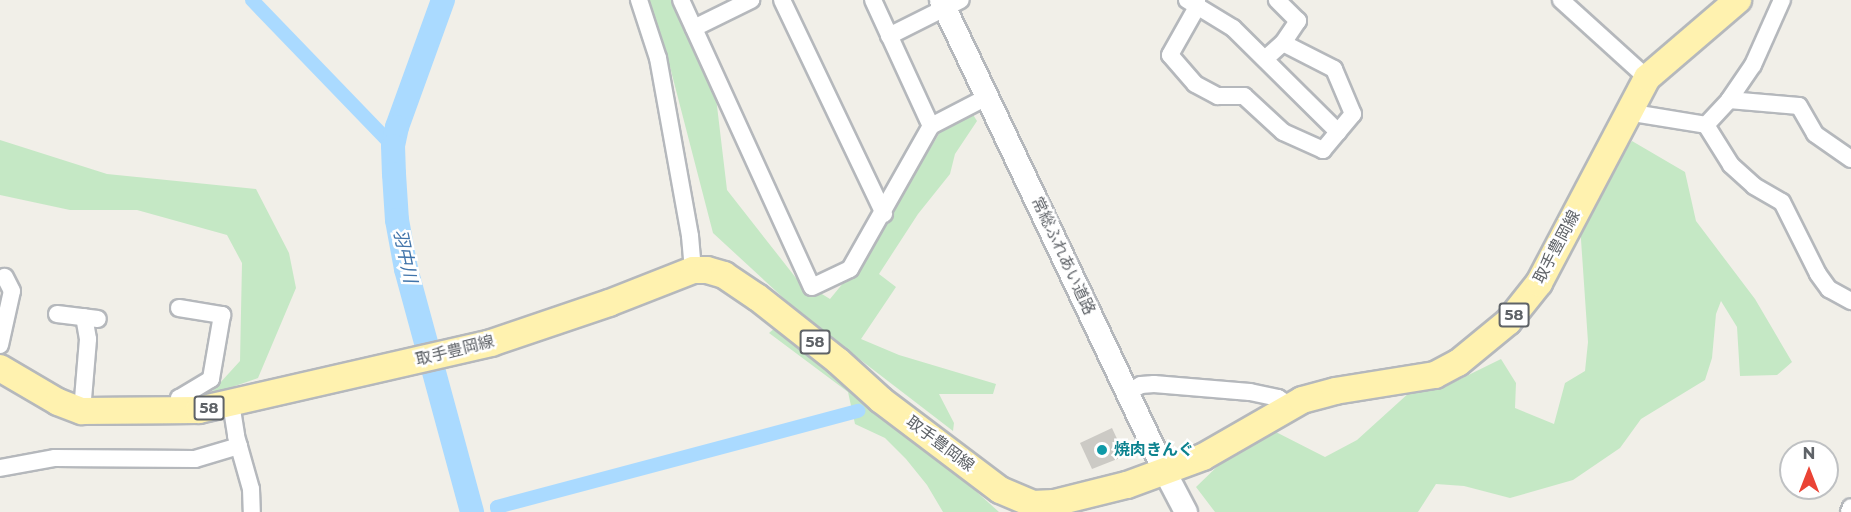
<!DOCTYPE html>
<meta charset="utf-8">
<style>
body{margin:0}
#map{position:relative;width:1851px;height:512px;overflow:hidden;background:#f1efe8;font-family:Montserrat,"Noto Sans JP",sans-serif}
div>[style]{position:absolute}
[style*='--x']{left:calc(var(--x)*1px);top:calc(var(--y)*1px);width:calc(var(--w)*1px);rotate:calc(var(--a)*1deg)}
.green>*{inset:0;background:#c5e8c5}
.canal>*{height:14px;margin:-7px;padding:0 7px;transform-origin:7px;border-radius:7px;background:#aadaff}
.river>*{height:24px;margin:-12px;padding:0 12px;transform-origin:12px;border-radius:12px;background:#aadaff}
.building>*{inset:0;background:#cccac5}
.roads{filter:drop-shadow(2px 0 #b5b8bc) drop-shadow(-2px 0 #b5b8bc) drop-shadow(0 2px #b5b8bc) drop-shadow(0 -2px #b5b8bc)}
.street>*{height:16px;margin:-8px;padding:0 8px;transform-origin:8px;border-radius:8px;background:#fff}
.secondary>*{height:22px;margin:-11px;padding:0 11px;transform-origin:11px;border-radius:11px;background:#fff}
.primary>*{height:26px;margin:-13px;padding:0 13px;transform-origin:13px;border-radius:13px;background:#fff2af}
.dots>*{width:16px;height:16px;translate:-50% -50%;box-sizing:border-box;border:3px solid #fff;border-radius:50%}
span{translate:-50% -50%;white-space:nowrap;text-align:center;line-height:1.15;-webkit-text-stroke:5px #fff;paint-order:stroke}
.shield-label span{padding:2px 4px;background:#fff;border:2px solid;border-radius:4px;-webkit-text-stroke-width:0}
.shield-label{font-size:15px;color:#5f6368;font-weight:700}
.street-label{font-size:16px;color:#5f6368}
.culture-label{font-size:16px;color:#0d838f;font-weight:700}
.left{translate:0 -50%;text-align:left}
.water-label{font-size:18px;color:#4174aa;font-style:italic}
.north{position:absolute;left:1779px;top:440px;width:60px;height:60px;box-sizing:border-box;background:#fff;border:2px solid #bfc1c3;border-radius:50%;rotate:0deg;font-size:16px;font-weight:700;line-height:24px;text-align:center;color:#5f6368}
.north::after{content:'';display:block;margin:auto;width:21px;height:27px;background:#ea4335;clip-path:polygon(50% 0,100% 100%,50% 72%,0 100%)}
</style>
<div id="map">
<div class="green">
<div style="clip-path:polygon(643px 0,673px 0,715px 89px,727px 190px,796px 278px,830px 299px,862px 260px,942px 129px,972px 113px,977px 121px,955px 154px,950px 174px,918px 214px,879px 274px,896px 287px,861px 339px,899px 355px,996px 384px,993px 394px,939px 394px,954px 423px,953px 431px,802px 315px,713px 233px,670px 67px)"></div>
<div style="clip-path:polygon(0 140px,107px 174px,256px 189px,289px 253px,296px 288px,258px 378px,209px 395px,240px 361px,242px 263px,227px 235px,137px 210px,70px 210px,0 195px)"></div>
<div style="clip-path:polygon(1632px 141px,1685px 172px,1696px 221px,1755px 299px,1792px 362px,1777px 375px,1740px 376px,1737px 327px,1721px 301px,1716px 314px,1712px 358px,1705px 380px,1641px 419px,1620px 448px,1573px 480px,1510px 498px,1464px 486px,1436px 484px,1418px 512px,1215px 512px,1196px 487px,1226px 458px,1270px 429px,1325px 457px,1357px 440px,1410px 392px,1442px 388px,1501px 359px,1516px 383px,1515px 408px,1554px 424px,1565px 383px,1585px 371px,1588px 342px,1580px 225px,1595px 189px)"></div>
<div style="clip-path:polygon(776px 327px,919px 440px,999px 512px,943px 512px,927px 485px,906px 459px,885px 438px,855px 424px,848px 392px,769px 333px)"></div>
</div>
<div class="canal">
<div style="--x:252;--y:0;--w:203;--a:46"></div>
<div style="--x:498;--y:512;--w:5;--a:-101"></div>
<div style="--x:497;--y:507;--w:374;--a:-14.9"></div>
</div>
<div class="river">
<div style="--x:443;--y:0;--w:135;--a:109.9"></div>
<div style="--x:397;--y:127;--w:19;--a:102"></div>
<div style="--x:393;--y:146;--w:28;--a:88"></div>
<div style="--x:394;--y:174;--w:46;--a:86.3"></div>
<div style="--x:397;--y:220;--w:50;--a:79.6"></div>
<div style="--x:406;--y:269;--w:252;--a:74.8"></div>
</div>
<div class="building">
<div style="clip-path:polygon(1112px 428px,1125px 456px,1092px 469px,1080px 443px)"></div>
</div>
<div class="roads">
<div class="street">
<div style="--x:639;--y:0;--w:61;--a:71.9"></div>
<div style="--x:658;--y:58;--w:181;--a:79.8"></div>
<div style="--x:690;--y:236;--w:34;--a:85"></div>
<div style="--x:681;--y:0;--w:315;--a:65.5"></div>
<div style="--x:812;--y:287;--w:42;--a:-25.3"></div>
<div style="--x:850;--y:269;--w:164;--a:-60.5"></div>
<div style="--x:931;--y:126;--w:63;--a:-27.4"></div>
<div style="--x:782;--y:0;--w:237;--a:64.5"></div>
<div style="--x:873;--y:0;--w:139;--a:65.3"></div>
<div style="--x:1187;--y:0;--w:54;--a:31.3"></div>
<div style="--x:1233;--y:28;--w:148;--a:44.7"></div>
<div style="--x:1197;--y:0;--w:7;--a:90"></div>
<div style="--x:1197;--y:7;--w:55;--a:119.4"></div>
<div style="--x:1170;--y:55;--w:38;--a:49"></div>
<div style="--x:1195;--y:84;--w:26;--a:28"></div>
<div style="--x:1218;--y:96;--w:26;--a:0"></div>
<div style="--x:1244;--y:96;--w:53;--a:42.7"></div>
<div style="--x:1283;--y:132;--w:44;--a:24.2"></div>
<div style="--x:1323;--y:150;--w:47;--a:-50.2"></div>
<div style="--x:1353;--y:114;--w:49;--a:-112.9"></div>
<div style="--x:1334;--y:69;--w:57;--a:-153"></div>
<div style="--x:1561;--y:0;--w:116;--a:42.2"></div>
<div style="--x:694;--y:28;--w:64;--a:-26.2"></div>
<div style="--x:889;--y:36;--w:80;--a:-26.6"></div>
<div style="--x:1265;--y:59;--w:24;--a:-42"></div>
<div style="--x:1283;--y:43;--w:27;--a:-56"></div>
<div style="--x:1298;--y:21;--w:30;--a:-135"></div>
<div style="--x:1729;--y:100;--w:70;--a:4.9"></div>
<div style="--x:1799;--y:106;--w:32;--a:60"></div>
<div style="--x:1815;--y:134;--w:44;--a:34.8"></div>
<div style="--x:1627;--y:112;--w:80;--a:9.3"></div>
<div style="--x:1706;--y:125;--w:47;--a:58"></div>
<div style="--x:1731;--y:165;--w:31;--a:42"></div>
<div style="--x:1754;--y:186;--w:32;--a:30"></div>
<div style="--x:1782;--y:202;--w:80;--a:63.4"></div>
<div style="--x:1818;--y:274;--w:19;--a:54"></div>
<div style="--x:1829;--y:289;--w:25;--a:29"></div>
<div style="--x:1706;--y:125;--w:34;--a:-47"></div>
<div style="--x:1729;--y:100;--w:42;--a:-55.6"></div>
<div style="--x:1753;--y:65;--w:71;--a:-66"></div>
<div style="--x:179;--y:308;--w:44;--a:9.2"></div>
<div style="--x:222;--y:315;--w:65;--a:99.8"></div>
<div style="--x:211;--y:379;--w:37;--a:149"></div>
<div style="--x:179;--y:398;--w:13;--a:90"></div>
<div style="--x:57;--y:314;--w:41;--a:7"></div>
<div style="--x:0;--y:345;--w:55;--a:-77.5"></div>
<div style="--x:12;--y:291;--w:16;--a:-117"></div>
<div style="--x:1127;--y:393;--w:16;--a:-30"></div>
<div style="--x:1141;--y:385;--w:13;--a:-4"></div>
<div style="--x:1154;--y:384;--w:96;--a:4.8"></div>
<div style="--x:1250;--y:392;--w:29;--a:12"></div>
<div style="--x:1278;--y:398;--w:15;--a:32"></div>
<div style="--x:231;--y:403;--w:33;--a:81"></div>
<div style="--x:236;--y:436;--w:55;--a:74.2"></div>
<div style="--x:251;--y:489;--w:23;--a:88"></div>
<div style="--x:82;--y:411;--w:72;--a:-85.2"></div>
<div style="--x:88;--y:339;--w:22;--a:-100"></div>
<div style="--x:0;--y:468;--w:56;--a:-10.3"></div>
<div style="--x:55;--y:458;--w:140;--a:0.4"></div>
<div style="--x:195;--y:459;--w:46;--a:-16.5"></div>
<div style="--x:1849;--y:512;--w:5;--a:-68"></div>
</div>
<div class="secondary">
<div style="--x:941;--y:0;--w:522;--a:64.61"></div>
<div style="--x:1165;--y:472;--w:45;--a:62.3"></div>
</div>
<div class="primary">
<div style="--x:0;--y:368;--w:67;--a:30.4"></div>
<div style="--x:58;--y:402;--w:26;--a:21"></div>
<div style="--x:82;--y:411;--w:117;--a:-0.5"></div>
<div style="--x:199;--y:410;--w:300;--a:-12.9"></div>
<div style="--x:491;--y:343;--w:125;--a:-18.7"></div>
<div style="--x:609;--y:303;--w:90;--a:-21.4"></div>
<div style="--x:693;--y:270;--w:14;--a:0"></div>
<div style="--x:707;--y:270;--w:18;--a:16"></div>
<div style="--x:724;--y:275;--w:40;--a:34"></div>
<div style="--x:757;--y:297;--w:103;--a:38.3"></div>
<div style="--x:838;--y:361;--w:58;--a:42.2"></div>
<div style="--x:881;--y:400;--w:149;--a:37.1"></div>
<div style="--x:1000;--y:490;--w:36;--a:23"></div>
<div style="--x:1033;--y:504;--w:21;--a:-3"></div>
<div style="--x:1054;--y:503;--w:75;--a:-13.9"></div>
<div style="--x:1127;--y:485;--w:81;--a:-20.2"></div>
<div style="--x:1203;--y:457;--w:114;--a:-29.9"></div>
<div style="--x:1302;--y:400;--w:34;--a:-15"></div>
<div style="--x:1335;--y:391;--w:101;--a:-9.1"></div>
<div style="--x:1435;--y:375;--w:26;--a:-28"></div>
<div style="--x:1458;--y:363;--w:65;--a:-39.4"></div>
<div style="--x:1508;--y:322;--w:50;--a:-51.5"></div>
<div style="--x:1539;--y:283;--w:232;--a:-62.2"></div>
<div style="--x:1647;--y:78;--w:120;--a:-40.6"></div>
</div>
</div>
<div class="dots">
<div style="left:1102px;top:450px;background:#0f9aa8"></div>
</div>
<div class="shield-label">
<span style="left:1514px;top:315px">58</span>
<span style="left:815px;top:342px">58</span>
<span style="left:209px;top:408px">58</span>
</div>
<div class="street-label">
<span style="left:1557px;top:247px;rotate:-62deg">取手豊岡線</span>
<span style="left:1063px;top:256px;rotate:65deg">常総ふれあい道路</span>
<span style="left:455px;top:351px;rotate:-14deg">取手豊岡線</span>
<span style="left:940px;top:444px;rotate:37deg">取手豊岡線</span>
</div>
<div class="culture-label">
<span class="left" style="left:1114px;top:450px">焼肉きんぐ</span>
</div>
<div class="water-label">
<span style="left:405px;top:256px;rotate:78deg">羽中川</span>
</div>
<div class="north">N</div>
</div>
